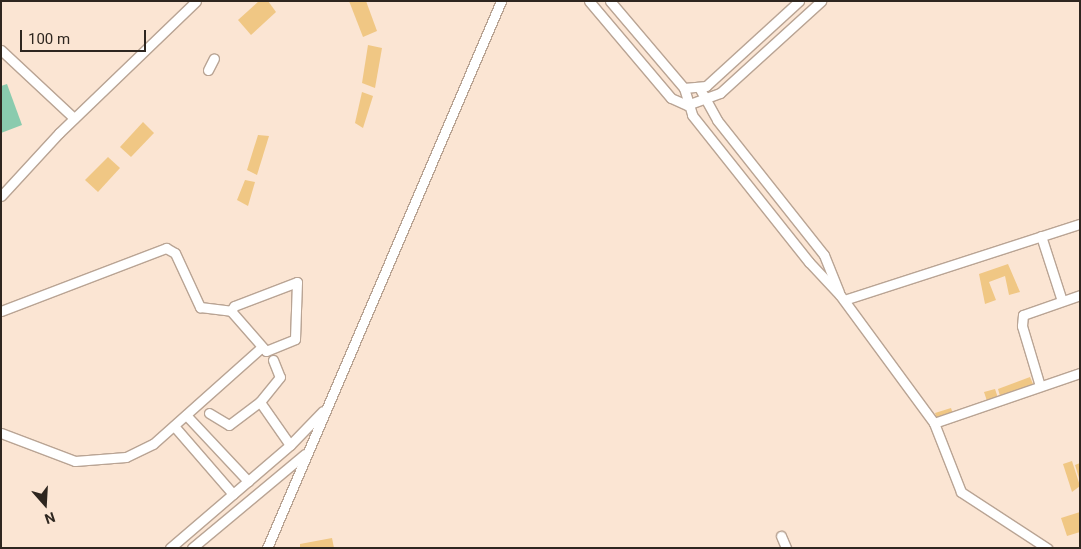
<!DOCTYPE html>
<style>
body{margin:0}
#map{position:relative;width:1081px;height:549px;overflow:hidden;background:#fbe5d3;font-family:Roboto,sans-serif}
div>[style]{position:absolute}
[style*='--x']{left:calc(var(--x)*1px);top:calc(var(--y)*1px);width:calc(var(--w)*1px);rotate:calc(var(--a)*1deg)}
.green>*{inset:0;background:#8acbae}
.building>*{inset:0;background:#f0c784}
.roads{filter:drop-shadow(1px 0 #b9a494) drop-shadow(-1px 0 #b9a494) drop-shadow(0 1px #b9a494) drop-shadow(0 -1px #b9a494)}
.minor>*{height:9px;margin:-4.5px;padding:0 4.5px;transform-origin:4.5px;border-radius:4.5px;background:#fff}
span{translate:-50% -50%;white-space:nowrap;text-align:center;line-height:1.15;-webkit-text-stroke:4px #fbe5d3;paint-order:stroke}
.frame{position:absolute;inset:0;border:2px solid #2e261f;pointer-events:none}
.north{position:absolute;left:20px;top:479px;width:50px;height:50px;-webkit-text-stroke:4px #fbe5d3;paint-order:stroke;rotate:161deg;font-size:14px;font-weight:700;line-height:20px;text-align:center;color:#2e261f}
.north::after{content:'';display:block;margin:auto;width:18px;height:22px;background:#2e261f;clip-path:polygon(50% 0,100% 100%,50% 72%,0 100%)}
.scale{position:absolute;left:20px;top:30px;width:126px;height:22px;box-sizing:border-box;border:2px solid #2e261f;border-top:0;padding-left:6px;font-size:15px;line-height:18px;white-space:nowrap;color:#2e261f;-webkit-text-stroke:4px #fbe5d3;paint-order:stroke}
</style>
<div id="map">
<div class="green">
<div style="clip-path:polygon(7px 84px,22px 125px,1px 133px,1px 86px)"></div>
</div>
<div class="building">
<div style="clip-path:polygon(259px 1px,268px 1px,276px 12px,251px 35px,238px 20px)"></div>
<div style="clip-path:polygon(349px 1px,366px 1px,377px 31px,363px 37px)"></div>
<div style="clip-path:polygon(368px 45px,382px 48px,375px 88px,362px 83px)"></div>
<div style="clip-path:polygon(362px 92px,373px 96px,363px 128px,355px 123px)"></div>
<div style="clip-path:polygon(143px 122px,154px 133px,131px 157px,120px 147px)"></div>
<div style="clip-path:polygon(258px 135px,269px 136px,257px 175px,247px 170px)"></div>
<div style="clip-path:polygon(108px 157px,120px 168px,98px 192px,85px 180px)"></div>
<div style="clip-path:polygon(245px 180px,255px 182px,248px 206px,237px 200px)"></div>
<div style="clip-path:polygon(1008px 264px,1020px 292px,1009px 295px,1005px 276px,989px 282px,996px 300px,985px 304px,979px 274px)"></div>
<div style="clip-path:polygon(1030px 377px,1033px 384px,1000px 396px,998px 389px)"></div>
<div style="clip-path:polygon(995px 389px,998px 398px,987px 401px,984px 392px)"></div>
<div style="clip-path:polygon(951px 408px,953px 414px,937px 419px,935px 413px)"></div>
<div style="clip-path:polygon(1072px 461px,1080px 486px,1072px 492px,1063px 464px)"></div>
<div style="clip-path:polygon(1080px 463px,1080px 478px,1079px 478px,1075px 465px)"></div>
<div style="clip-path:polygon(1080px 512px,1080px 532px,1067px 536px,1061px 518px)"></div>
<div style="clip-path:polygon(332px 538px,334px 548px,300px 548px,300px 544px)"></div>
</div>
<div class="roads">
<div class="minor">
<div style="--x:589;--y:1;--w:127;--a:49.8"></div>
<div style="--x:671;--y:98;--w:17;--a:24"></div>
<div style="--x:687;--y:105;--w:35;--a:-20"></div>
<div style="--x:720;--y:93;--w:137;--a:-42.3"></div>
<div style="--x:610;--y:1;--w:114;--a:49.6"></div>
<div style="--x:684;--y:88;--w:28;--a:73"></div>
<div style="--x:692;--y:115;--w:188;--a:51.5"></div>
<div style="--x:809;--y:262;--w:45;--a:46.8"></div>
<div style="--x:840;--y:295;--w:159;--a:53.7"></div>
<div style="--x:934;--y:423;--w:74;--a:68.6"></div>
<div style="--x:961;--y:492;--w:103;--a:33.1"></div>
<div style="--x:1;--y:50;--w:100;--a:43"></div>
<div style="--x:208;--y:70;--w:13;--a:-63"></div>
<div style="--x:684;--y:88;--w:22;--a:-5"></div>
<div style="--x:706;--y:86;--w:126;--a:-42.4"></div>
<div style="--x:700;--y:89;--w:35;--a:61"></div>
<div style="--x:717;--y:120;--w:172;--a:51.6"></div>
<div style="--x:824;--y:255;--w:40;--a:68"></div>
<div style="--x:1;--y:196;--w:86;--a:-47.4"></div>
<div style="--x:59;--y:133;--w:190;--a:-43.9"></div>
<div style="--x:1041;--y:236;--w:68;--a:72.1"></div>
<div style="--x:844;--y:300;--w:248;--a:-17.9"></div>
<div style="--x:1;--y:311;--w:177;--a:-20.9"></div>
<div style="--x:166;--y:248;--w:10;--a:29"></div>
<div style="--x:175;--y:253;--w:60;--a:65.2"></div>
<div style="--x:200;--y:307;--w:31;--a:7"></div>
<div style="--x:231;--y:311;--w:53;--a:48.8"></div>
<div style="--x:266;--y:351;--w:31;--a:-22"></div>
<div style="--x:295;--y:339;--w:57;--a:-88"></div>
<div style="--x:297;--y:282;--w:67;--a:159.1"></div>
<div style="--x:234;--y:306;--w:6;--a:121"></div>
<div style="--x:273;--y:360;--w:18;--a:68"></div>
<div style="--x:280;--y:377;--w:32;--a:129"></div>
<div style="--x:260;--y:402;--w:52;--a:55.1"></div>
<div style="--x:1040;--y:386;--w:63;--a:-106.7"></div>
<div style="--x:1022;--y:326;--w:11;--a:-85"></div>
<div style="--x:1023;--y:315;--w:60;--a:-19.3"></div>
<div style="--x:209;--y:413;--w:23;--a:31"></div>
<div style="--x:229;--y:425;--w:39;--a:-37"></div>
<div style="--x:186;--y:415;--w:91;--a:46.8"></div>
<div style="--x:934;--y:423;--w:154;--a:-18.9"></div>
<div style="--x:174;--y:426;--w:90;--a:49.1"></div>
<div style="--x:1;--y:433;--w:79;--a:20.7"></div>
<div style="--x:75;--y:461;--w:51;--a:-4.5"></div>
<div style="--x:126;--y:457;--w:30;--a:-26"></div>
<div style="--x:153;--y:444;--w:146;--a:-41.7"></div>
<div style="--x:781;--y:536;--w:13;--a:67"></div>
<div style="--x:170;--y:548;--w:158;--a:-40.6"></div>
<div style="--x:290;--y:445;--w:47;--a:-45.9"></div>
<div style="--x:192;--y:548;--w:147;--a:-39.8"></div>
<div style="--x:267;--y:548;--w:595;--a:-66.84"></div>
</div>
</div>
<div class="frame"></div>
<div class="north">N</div>
<div class="scale">100 m</div>
</div>
